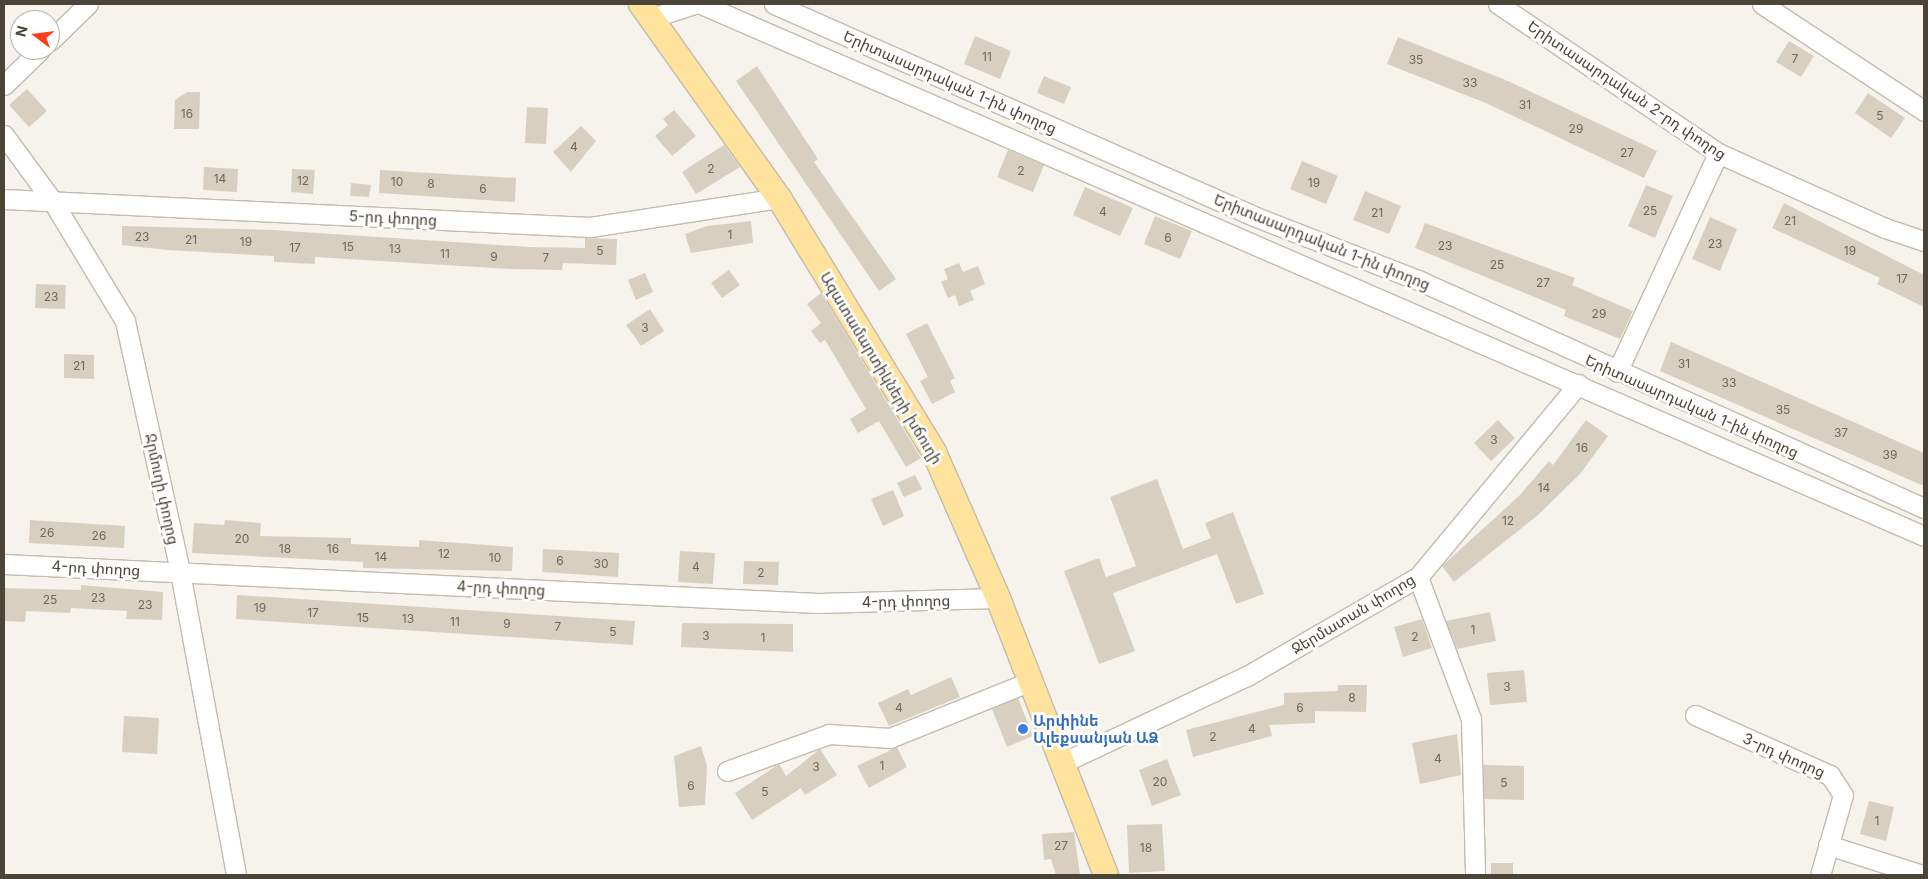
<!DOCTYPE html>
<meta charset="utf-8">
<style>
body{margin:0}
#map{position:relative;width:1928px;height:879px;overflow:hidden;background:#f6f3ec;font-family:Inter,"Noto Sans Armenian",sans-serif}
div>[style]{position:absolute}
[style*='--x']{left:calc(var(--x)*1px);top:calc(var(--y)*1px);width:calc(var(--w)*1px);rotate:calc(var(--a)*1deg)}
.building>*{inset:0;background:#d8cfc1}
.roads{filter:drop-shadow(1px 0 #c2bbae) drop-shadow(-1px 0 #c2bbae) drop-shadow(0 1px #c2bbae) drop-shadow(0 -1px #c2bbae)}
.minor>*{height:19px;margin:-9.5px;padding:0 9.5px;transform-origin:9.5px;border-radius:9.5px;background:#fff}
.major>*{height:24px;margin:-12px;padding:0 12px;transform-origin:12px;border-radius:12px;background:#ffe39c}
.dots>*{width:14px;height:14px;translate:-50% -50%;box-sizing:border-box;border:2px solid #fff;border-radius:50%}
span{translate:-50% -50%;white-space:nowrap;text-align:center;line-height:1.15;-webkit-text-stroke:5px #fff;paint-order:stroke}
.number-label{font-size:12px;color:#6e675b}
.number-label span{-webkit-text-stroke-width:0}
.street-label{font-size:15px;color:#4b4439}
.shop-label{font-size:15px;color:#366cbe;font-weight:700}
.left{translate:0 -50%;text-align:left}
.frame{position:absolute;inset:0;border:5px solid #4b4439;pointer-events:none}
.north{position:absolute;left:10px;top:10px;width:50px;height:50px;box-sizing:border-box;background:#fff;border:1px solid #b7b4b0;border-radius:50%;rotate:285deg;font-size:14px;font-weight:700;line-height:20px;text-align:center;color:#4b4439}
.north::after{content:'';display:block;margin:auto;width:18px;height:22px;background:#fc3f1d;clip-path:polygon(50% 0,100% 100%,50% 72%,0 100%)}
</style>
<div id="map">
<div class="building">
<div style="clip-path:polygon(975px 36px,1011px 51px,1000px 79px,964px 64px)"></div>
<div style="clip-path:polygon(1398px 37px,1508px 81px,1657px 151px,1644px 178px,1488px 104px,1387px 64px)"></div>
<div style="clip-path:polygon(1789px 41px,1814px 56px,1801px 77px,1776px 62px)"></div>
<div style="clip-path:polygon(757px 66px,818px 159px,814px 162px,896px 279px,879px 291px,736px 81px)"></div>
<div style="clip-path:polygon(1044px 76px,1071px 87px,1064px 104px,1037px 93px)"></div>
<div style="clip-path:polygon(27px 89px,47px 111px,29px 127px,9px 105px)"></div>
<div style="clip-path:polygon(187px 92px,200px 92px,199px 129px,174px 129px,175px 100px)"></div>
<div style="clip-path:polygon(1868px 93px,1905px 118px,1891px 138px,1855px 113px)"></div>
<div style="clip-path:polygon(527px 107px,548px 108px,546px 144px,525px 143px)"></div>
<div style="clip-path:polygon(674px 110px,696px 136px,672px 156px,655px 136px,668px 125px,663px 119px)"></div>
<div style="clip-path:polygon(581px 126px,596px 141px,571px 172px,553px 152px)"></div>
<div style="clip-path:polygon(724px 145px,740px 167px,696px 194px,682px 172px)"></div>
<div style="clip-path:polygon(1008px 150px,1044px 165px,1033px 192px,997px 177px)"></div>
<div style="clip-path:polygon(1302px 161px,1338px 176px,1326px 204px,1290px 189px)"></div>
<div style="clip-path:polygon(204px 167px,238px 169px,237px 192px,203px 190px)"></div>
<div style="clip-path:polygon(292px 169px,315px 170px,313px 194px,291px 192px)"></div>
<div style="clip-path:polygon(380px 170px,516px 178px,515px 202px,379px 193px)"></div>
<div style="clip-path:polygon(351px 183px,371px 185px,369px 197px,350px 196px)"></div>
<div style="clip-path:polygon(1646px 185px,1673px 196px,1655px 238px,1628px 226px)"></div>
<div style="clip-path:polygon(1085px 187px,1133px 208px,1120px 236px,1073px 215px)"></div>
<div style="clip-path:polygon(1365px 191px,1401px 206px,1389px 234px,1353px 220px)"></div>
<div style="clip-path:polygon(1784px 203px,1924px 275px,1924px 307px,1877px 284px,1880px 278px,1772px 228px)"></div>
<div style="clip-path:polygon(1155px 216px,1192px 231px,1180px 259px,1144px 244px)"></div>
<div style="clip-path:polygon(1710px 217px,1737px 229px,1720px 271px,1692px 259px)"></div>
<div style="clip-path:polygon(751px 221px,753px 243px,691px 253px,685px 234px,707px 226px)"></div>
<div style="clip-path:polygon(1425px 223px,1575px 278px,1572px 285px,1633px 311px,1620px 339px,1564px 316px,1566px 310px,1415px 248px)"></div>
<div style="clip-path:polygon(122px 226px,273px 230px,530px 247px,585px 248px,585px 238px,617px 239px,616px 265px,563px 263px,562px 270px,510px 269px,315px 257px,315px 264px,274px 262px,274px 256px,167px 250px,122px 245px)"></div>
<div style="clip-path:polygon(959px 263px,963px 272px,978px 266px,985px 284px,970px 291px,974px 300px,959px 306px,955px 295px,948px 298px,941px 282px,948px 279px,944px 269px)"></div>
<div style="clip-path:polygon(729px 270px,740px 285px,722px 298px,711px 283px)"></div>
<div style="clip-path:polygon(645px 273px,653px 292px,636px 300px,628px 280px)"></div>
<div style="clip-path:polygon(36px 284px,66px 285px,65px 309px,35px 308px)"></div>
<div style="clip-path:polygon(821px 293px,921px 458px,906px 467px,879px 421px,858px 433px,850px 419px,866px 409px,825px 340px,820px 343px,811px 331px,821px 323px,807px 304px)"></div>
<div style="clip-path:polygon(650px 309px,664px 331px,641px 346px,626px 325px)"></div>
<div style="clip-path:polygon(927px 323px,955px 378px,950px 381px,955px 392px,932px 404px,920px 381px,928px 377px,906px 334px)"></div>
<div style="clip-path:polygon(1671px 342px,1924px 453px,1924px 486px,1660px 371px)"></div>
<div style="clip-path:polygon(64px 354px,94px 355px,94px 379px,64px 378px)"></div>
<div style="clip-path:polygon(1498px 420px,1515px 438px,1491px 461px,1474px 443px)"></div>
<div style="clip-path:polygon(1586px 420px,1608px 436px,1580px 474px,1538px 515px,1454px 582px,1442px 566px,1519px 496px,1549px 461px,1553px 465px)"></div>
<div style="clip-path:polygon(915px 475px,922px 489px,904px 497px,897px 483px)"></div>
<div style="clip-path:polygon(1157px 479px,1183px 549px,1211px 538px,1205px 523px,1233px 512px,1264px 594px,1236px 604px,1217px 554px,1113px 593px,1135px 651px,1099px 664px,1064px 571px,1099px 558px,1106px 577px,1136px 566px,1110px 497px)"></div>
<div style="clip-path:polygon(893px 490px,904px 516px,883px 526px,871px 499px)"></div>
<div style="clip-path:polygon(30px 520px,125px 526px,124px 548px,29px 543px)"></div>
<div style="clip-path:polygon(225px 520px,261px 523px,260px 536px,351px 538px,351px 544px,419px 547px,419px 540px,513px 547px,512px 571px,363px 568px,363px 562px,192px 553px,194px 523px,224px 525px)"></div>
<div style="clip-path:polygon(543px 549px,619px 553px,618px 577px,542px 572px)"></div>
<div style="clip-path:polygon(680px 551px,715px 553px,713px 584px,678px 582px)"></div>
<div style="clip-path:polygon(744px 561px,779px 562px,778px 585px,743px 584px)"></div>
<div style="clip-path:polygon(81px 585px,163px 592px,162px 620px,126px 619px,127px 611px,71px 608px,70px 613px,26px 611px,25px 622px,5px 621px,4px 588px,81px 590px)"></div>
<div style="clip-path:polygon(237px 595px,635px 621px,633px 645px,236px 619px)"></div>
<div style="clip-path:polygon(1490px 612px,1496px 641px,1457px 649px,1446px 621px)"></div>
<div style="clip-path:polygon(1422px 619px,1432px 648px,1403px 657px,1394px 627px)"></div>
<div style="clip-path:polygon(682px 623px,793px 624px,793px 652px,681px 647px)"></div>
<div style="clip-path:polygon(1524px 670px,1527px 702px,1490px 705px,1487px 673px)"></div>
<div style="clip-path:polygon(951px 677px,960px 697px,889px 726px,878px 703px,908px 689px,911px 695px)"></div>
<div style="clip-path:polygon(1338px 685px,1367px 685px,1366px 712px,1315px 711px,1315px 723px,1269px 725px,1272px 736px,1193px 757px,1186px 730px,1284px 705px,1284px 693px,1338px 691px)"></div>
<div style="clip-path:polygon(1018px 698px,1033px 736px,1007px 747px,992px 709px)"></div>
<div style="clip-path:polygon(124px 716px,159px 718px,157px 754px,122px 752px)"></div>
<div style="clip-path:polygon(1457px 734px,1461px 775px,1420px 784px,1412px 743px)"></div>
<div style="clip-path:polygon(701px 746px,707px 766px,705px 805px,679px 807px,674px 756px)"></div>
<div style="clip-path:polygon(897px 747px,907px 767px,869px 788px,857px 766px)"></div>
<div style="clip-path:polygon(820px 749px,837px 775px,805px 795px,801px 788px,752px 820px,735px 793px,779px 764px,786px 776px)"></div>
<div style="clip-path:polygon(1167px 759px,1181px 795px,1152px 806px,1139px 770px)"></div>
<div style="clip-path:polygon(1484px 765px,1524px 766px,1524px 800px,1484px 799px)"></div>
<div style="clip-path:polygon(1869px 801px,1894px 807px,1886px 841px,1860px 834px)"></div>
<div style="clip-path:polygon(1162px 824px,1165px 871px,1129px 873px,1127px 825px)"></div>
<div style="clip-path:polygon(1074px 832px,1080px 875px,1056px 875px,1051px 859px,1044px 860px,1042px 834px)"></div>
<div style="clip-path:polygon(1491px 863px,1513px 863px,1513px 875px,1491px 875px)"></div>
</div>
<div class="roads">
<div class="minor">
<div style="--x:701;--y:4;--w:1334;--a:23.51"></div>
<div style="--x:774;--y:4;--w:527;--a:23.84"></div>
<div style="--x:1256;--y:217;--w:174;--a:21.3"></div>
<div style="--x:1418;--y:280;--w:555;--a:24.26"></div>
<div style="--x:1498;--y:4;--w:266;--a:34.1"></div>
<div style="--x:1718;--y:153;--w:183;--a:24.2"></div>
<div style="--x:1885;--y:228;--w:41;--a:18.4"></div>
<div style="--x:1762;--y:4;--w:194;--a:33.4"></div>
<div style="--x:651;--y:18;--w:45;--a:-18"></div>
<div style="--x:50;--y:41;--w:53;--a:-44.2"></div>
<div style="--x:4;--y:85;--w:50;--a:-44.2"></div>
<div style="--x:4;--y:135;--w:83;--a:53.8"></div>
<div style="--x:53;--y:202;--w:139;--a:58.8"></div>
<div style="--x:125;--y:321;--w:257;--a:77.6"></div>
<div style="--x:180;--y:572;--w:308;--a:79.5"></div>
<div style="--x:4;--y:199;--w:587;--a:2.74"></div>
<div style="--x:590;--y:227;--w:191;--a:-8.7"></div>
<div style="--x:1617;--y:372;--w:241;--a:-65.2"></div>
<div style="--x:4;--y:564;--w:815;--a:2.74"></div>
<div style="--x:818;--y:603;--w:180;--a:-1.6"></div>
<div style="--x:1418;--y:577;--w:152;--a:69.5"></div>
<div style="--x:1471;--y:719;--w:156;--a:88.5"></div>
<div style="--x:1695;--y:715;--w:148;--a:24"></div>
<div style="--x:1830;--y:775;--w:24;--a:57"></div>
<div style="--x:1843;--y:795;--w:83;--a:106"></div>
<div style="--x:1064;--y:762;--w:202;--a:-25.2"></div>
<div style="--x:1247;--y:676;--w:198;--a:-30.1"></div>
<div style="--x:1418;--y:577;--w:251;--a:-50.3"></div>
<div style="--x:727;--y:771;--w:109;--a:-19.9"></div>
<div style="--x:829;--y:734;--w:61;--a:3.8"></div>
<div style="--x:890;--y:738;--w:152;--a:-22"></div>
<div style="--x:1828;--y:845;--w:99;--a:17.7"></div>
</div>
<div class="major">
<div style="--x:641;--y:4;--w:238;--a:54.6"></div>
<div style="--x:779;--y:198;--w:298;--a:58.6"></div>
<div style="--x:934;--y:452;--w:159;--a:66.3"></div>
<div style="--x:998;--y:598;--w:297;--a:68.7"></div>
</div>
</div>
<div class="dots">
<div style="left:1023px;top:729px;background:#3f7fe0"></div>
</div>
<div class="number-label">
<span style="left:987px;top:57px">11</span>
<span style="left:1795px;top:59px">7</span>
<span style="left:1416px;top:60px">35</span>
<span style="left:1470px;top:83px">33</span>
<span style="left:1525px;top:105px">31</span>
<span style="left:187px;top:114px">16</span>
<span style="left:1880px;top:116px">5</span>
<span style="left:1576px;top:129px">29</span>
<span style="left:574px;top:147px">4</span>
<span style="left:1627px;top:153px">27</span>
<span style="left:711px;top:169px">2</span>
<span style="left:1021px;top:171px">2</span>
<span style="left:220px;top:179px">14</span>
<span style="left:303px;top:181px">12</span>
<span style="left:397px;top:182px">10</span>
<span style="left:1314px;top:183px">19</span>
<span style="left:431px;top:184px">8</span>
<span style="left:483px;top:189px">6</span>
<span style="left:1650px;top:211px">25</span>
<span style="left:1103px;top:212px">4</span>
<span style="left:1377px;top:213px">21</span>
<span style="left:1790px;top:221px">21</span>
<span style="left:730px;top:235px">1</span>
<span style="left:142px;top:237px">23</span>
<span style="left:1168px;top:238px">6</span>
<span style="left:191px;top:240px">21</span>
<span style="left:246px;top:242px">19</span>
<span style="left:1715px;top:244px">23</span>
<span style="left:1445px;top:246px">23</span>
<span style="left:348px;top:247px">15</span>
<span style="left:295px;top:248px">17</span>
<span style="left:395px;top:249px">13</span>
<span style="left:600px;top:251px">5</span>
<span style="left:1850px;top:251px">19</span>
<span style="left:445px;top:254px">11</span>
<span style="left:494px;top:257px">9</span>
<span style="left:546px;top:258px">7</span>
<span style="left:1497px;top:265px">25</span>
<span style="left:1902px;top:279px">17</span>
<span style="left:1543px;top:283px">27</span>
<span style="left:51px;top:297px">23</span>
<span style="left:1599px;top:314px">29</span>
<span style="left:645px;top:328px">3</span>
<span style="left:1684px;top:364px">31</span>
<span style="left:79px;top:366px">21</span>
<span style="left:1729px;top:383px">33</span>
<span style="left:1783px;top:410px">35</span>
<span style="left:1841px;top:433px">37</span>
<span style="left:1494px;top:440px">3</span>
<span style="left:1582px;top:448px">16</span>
<span style="left:1890px;top:455px">39</span>
<span style="left:1544px;top:488px">14</span>
<span style="left:1508px;top:521px">12</span>
<span style="left:47px;top:533px">26</span>
<span style="left:99px;top:536px">26</span>
<span style="left:242px;top:539px">20</span>
<span style="left:285px;top:549px">18</span>
<span style="left:333px;top:549px">16</span>
<span style="left:444px;top:554px">12</span>
<span style="left:381px;top:557px">14</span>
<span style="left:495px;top:558px">10</span>
<span style="left:560px;top:561px">6</span>
<span style="left:601px;top:564px">30</span>
<span style="left:696px;top:567px">4</span>
<span style="left:761px;top:573px">2</span>
<span style="left:98px;top:598px">23</span>
<span style="left:50px;top:600px">25</span>
<span style="left:145px;top:605px">23</span>
<span style="left:260px;top:608px">19</span>
<span style="left:313px;top:613px">17</span>
<span style="left:363px;top:618px">15</span>
<span style="left:408px;top:619px">13</span>
<span style="left:455px;top:622px">11</span>
<span style="left:507px;top:624px">9</span>
<span style="left:558px;top:627px">7</span>
<span style="left:1473px;top:630px">1</span>
<span style="left:613px;top:632px">5</span>
<span style="left:706px;top:636px">3</span>
<span style="left:1415px;top:637px">2</span>
<span style="left:763px;top:638px">1</span>
<span style="left:1507px;top:687px">3</span>
<span style="left:1352px;top:698px">8</span>
<span style="left:899px;top:708px">4</span>
<span style="left:1300px;top:708px">6</span>
<span style="left:1252px;top:729px">4</span>
<span style="left:1213px;top:737px">2</span>
<span style="left:1438px;top:759px">4</span>
<span style="left:882px;top:766px">1</span>
<span style="left:816px;top:767px">3</span>
<span style="left:1160px;top:782px">20</span>
<span style="left:1504px;top:783px">5</span>
<span style="left:691px;top:786px">6</span>
<span style="left:765px;top:792px">5</span>
<span style="left:1877px;top:821px">1</span>
<span style="left:1061px;top:846px">27</span>
<span style="left:1146px;top:848px">18</span>
</div>
<div class="street-label">
<span style="left:950px;top:82px;rotate:24deg">Երիտասարդական 1-ին փողոց</span>
<span style="left:1627px;top:90px;rotate:34deg">Երիտասարդական 2-րդ փողոց</span>
<span style="left:393px;top:218px;rotate:3deg">5-րդ փողոց</span>
<span style="left:1322px;top:242px;rotate:22deg">Երիտասարդական 1-ին փողոց</span>
<span style="left:881px;top:368px;rotate:59deg">Ազատամարտիկների խճուղի</span>
<span style="left:1692px;top:406px;rotate:24deg">Երիտասարդական 1-ին փողոց</span>
<span style="left:162px;top:489px;rotate:78deg">Ջրմուղի փողոց</span>
<span style="left:96px;top:568px;rotate:3deg">4-րդ փողոց</span>
<span style="left:501px;top:588px;rotate:3deg">4-րդ փողոց</span>
<span style="left:906px;top:601px;rotate:-1deg">4-րդ փողոց</span>
<span style="left:1353px;top:614px;rotate:-31deg">Ջերմատան փողոց</span>
<span style="left:1784px;top:755px;rotate:24deg">3-րդ փողոց</span>
</div>
<div class="shop-label">
<span class="left" style="left:1033px;top:729px">Արփինե<br>Ալեքսանյան ԱՁ</span>
</div>
<div class="frame"></div>
<div class="north">N</div>
</div>
